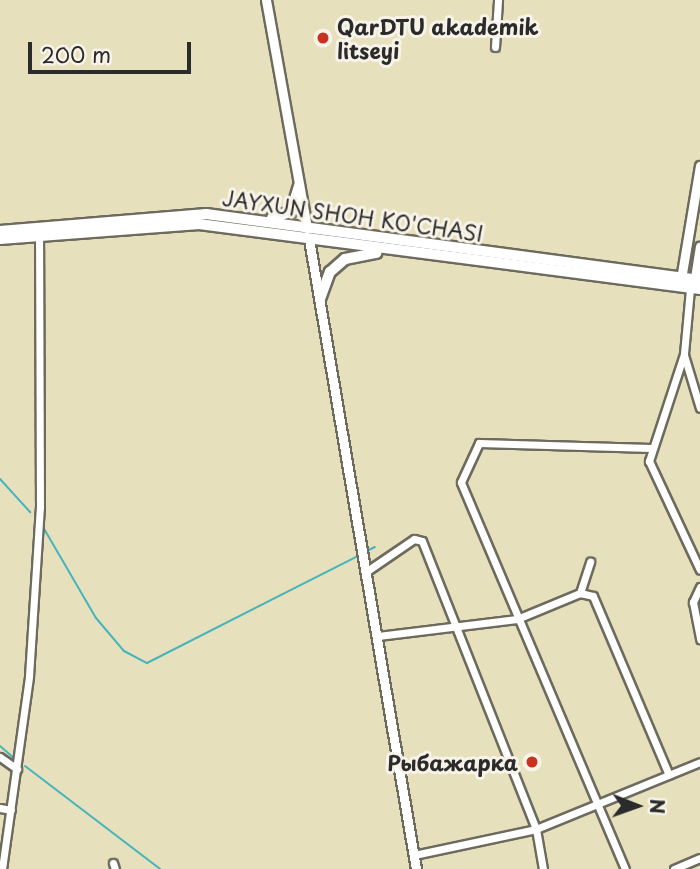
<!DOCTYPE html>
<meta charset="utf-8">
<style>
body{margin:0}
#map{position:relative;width:700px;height:869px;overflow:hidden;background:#e7e0bc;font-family:"Playpen Sans",sans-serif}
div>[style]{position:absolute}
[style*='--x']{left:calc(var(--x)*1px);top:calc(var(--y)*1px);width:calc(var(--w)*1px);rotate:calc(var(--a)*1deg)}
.stream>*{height:2px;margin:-1px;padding:0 1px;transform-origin:1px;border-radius:1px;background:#44b4bd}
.roads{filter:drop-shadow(2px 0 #6d6a5e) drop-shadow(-2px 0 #6d6a5e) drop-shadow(0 2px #6d6a5e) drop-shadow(0 -2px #6d6a5e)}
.minor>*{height:7px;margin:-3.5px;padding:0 3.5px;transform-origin:3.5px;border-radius:3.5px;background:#fff}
.major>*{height:9px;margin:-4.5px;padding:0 4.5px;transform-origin:4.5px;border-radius:4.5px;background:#fff}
.highway>*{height:10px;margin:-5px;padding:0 5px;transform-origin:5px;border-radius:5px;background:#fff}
.dots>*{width:19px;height:19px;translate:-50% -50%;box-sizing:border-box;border:4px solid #f7f3e8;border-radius:50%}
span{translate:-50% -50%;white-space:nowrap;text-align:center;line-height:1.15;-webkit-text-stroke:6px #f7f3e8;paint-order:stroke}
.poi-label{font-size:21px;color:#2b2b2b;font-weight:700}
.left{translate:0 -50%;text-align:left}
.right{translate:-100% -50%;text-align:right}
.street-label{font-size:21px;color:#2b2b2b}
.north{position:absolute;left:602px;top:771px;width:70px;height:70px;-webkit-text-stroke:5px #f7f3e8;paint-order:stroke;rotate:91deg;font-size:19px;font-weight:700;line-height:28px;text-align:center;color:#2b2b2b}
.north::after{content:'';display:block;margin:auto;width:24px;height:32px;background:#2b2b2b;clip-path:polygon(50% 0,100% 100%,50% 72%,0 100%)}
.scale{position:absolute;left:28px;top:42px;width:163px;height:32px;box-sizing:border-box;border:4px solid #2b2b2b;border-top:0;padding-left:9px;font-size:21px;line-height:24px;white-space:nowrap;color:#2b2b2b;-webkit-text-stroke:5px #f7f3e8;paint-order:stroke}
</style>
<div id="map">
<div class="stream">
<div style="--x:0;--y:479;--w:45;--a:47.7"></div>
<div style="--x:43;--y:527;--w:105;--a:59.8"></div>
<div style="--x:96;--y:618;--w:43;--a:49.7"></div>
<div style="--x:124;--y:651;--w:26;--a:28"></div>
<div style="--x:147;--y:663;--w:239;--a:-26.9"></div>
<div style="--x:365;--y:552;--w:11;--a:-27"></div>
<div style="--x:0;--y:746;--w:18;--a:41"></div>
<div style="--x:25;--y:766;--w:170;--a:37.3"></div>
</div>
<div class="roads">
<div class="minor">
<div style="--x:495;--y:47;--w:47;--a:-86.3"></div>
<div style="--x:690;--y:289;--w:65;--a:95.3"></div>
<div style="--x:684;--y:354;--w:113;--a:108.1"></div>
<div style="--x:649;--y:461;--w:120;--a:64.9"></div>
<div style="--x:684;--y:355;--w:55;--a:73.2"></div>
<div style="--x:367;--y:571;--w:57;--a:-34.2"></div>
<div style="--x:414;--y:539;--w:8;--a:14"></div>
<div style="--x:422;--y:541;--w:310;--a:68.4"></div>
<div style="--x:536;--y:829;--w:41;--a:80.1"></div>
<div style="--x:700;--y:587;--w:17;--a:115"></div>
<div style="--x:693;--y:602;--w:38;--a:79"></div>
<div style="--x:580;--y:593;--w:33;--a:-72"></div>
<div style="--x:378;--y:636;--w:140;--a:-7"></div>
<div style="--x:517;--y:619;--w:68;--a:-22.4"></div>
<div style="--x:580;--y:593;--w:13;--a:13"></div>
<div style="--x:593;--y:596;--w:194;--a:67"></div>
<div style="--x:0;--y:757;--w:21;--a:35"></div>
<div style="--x:0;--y:808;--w:11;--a:10"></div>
<div style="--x:414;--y:855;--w:125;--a:-12"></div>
<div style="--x:536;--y:829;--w:177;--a:-22.2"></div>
<div style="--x:113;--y:863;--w:6;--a:72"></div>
<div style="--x:2;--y:869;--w:195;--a:-82"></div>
<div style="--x:29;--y:676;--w:169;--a:-86.3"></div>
<div style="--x:40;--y:507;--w:273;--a:-90.2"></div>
<div style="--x:625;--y:869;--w:420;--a:-113"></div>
<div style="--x:461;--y:482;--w:43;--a:-65.2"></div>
<div style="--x:479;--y:443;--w:172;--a:1.7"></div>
<div style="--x:674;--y:869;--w:28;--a:-23"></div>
</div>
<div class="major">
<div style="--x:266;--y:0;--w:232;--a:79.8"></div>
<div style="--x:309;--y:239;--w:639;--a:80.36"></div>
<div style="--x:694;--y:284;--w:38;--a:-81"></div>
<div style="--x:680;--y:285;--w:121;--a:-80.5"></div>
</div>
<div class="highway">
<div style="--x:272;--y:218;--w:20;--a:-18"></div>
<div style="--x:291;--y:212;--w:28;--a:-73"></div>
<div style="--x:0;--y:231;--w:207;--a:-4.7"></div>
<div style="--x:206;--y:214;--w:498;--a:7.6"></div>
<div style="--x:0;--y:239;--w:200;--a:-4.3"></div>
<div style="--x:199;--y:224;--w:505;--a:7.39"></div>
<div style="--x:320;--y:299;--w:29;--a:-70"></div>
<div style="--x:330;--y:272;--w:20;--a:-41"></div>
<div style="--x:345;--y:259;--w:32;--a:-11"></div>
</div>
</div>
<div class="dots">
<div style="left:323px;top:38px;background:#c8321e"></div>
<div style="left:532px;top:762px;background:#c8321e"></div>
</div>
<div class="poi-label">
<span class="left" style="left:337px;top:38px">QarDTU akademik<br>litseyi</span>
<span class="right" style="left:518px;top:762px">Рыбажарка</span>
</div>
<div class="street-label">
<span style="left:353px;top:215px;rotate:8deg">JAYXUN SHOH KO'CHASI</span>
</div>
<div class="north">N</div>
<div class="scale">200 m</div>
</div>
